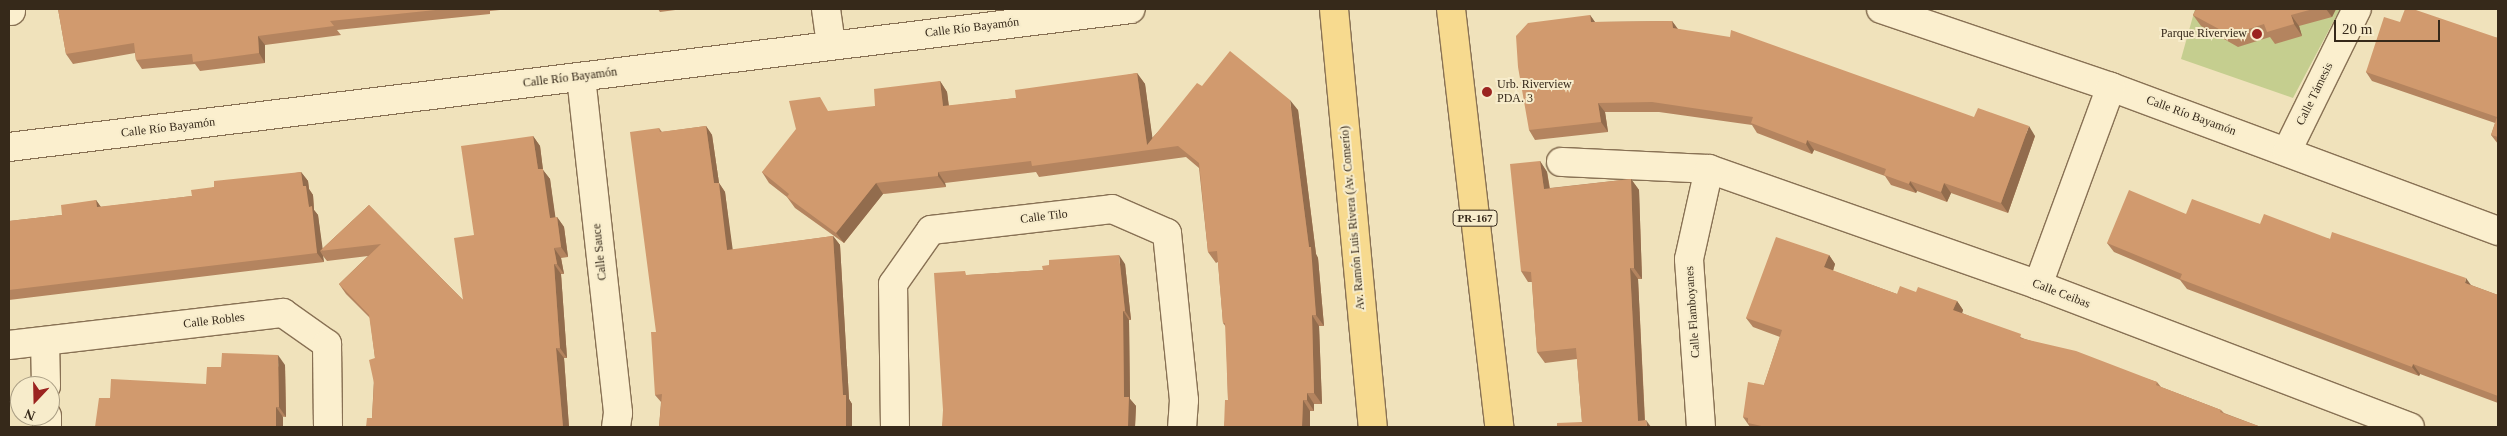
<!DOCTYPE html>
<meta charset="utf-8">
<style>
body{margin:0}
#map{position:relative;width:2507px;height:436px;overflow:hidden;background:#f0e2bb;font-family:Georgia,serif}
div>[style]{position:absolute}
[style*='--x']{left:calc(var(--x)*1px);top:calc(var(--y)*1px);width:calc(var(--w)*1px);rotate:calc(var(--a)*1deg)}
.green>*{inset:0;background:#c5ce8f}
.roads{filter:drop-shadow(1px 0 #887154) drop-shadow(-1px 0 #887154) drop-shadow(0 1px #887154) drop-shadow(0 -1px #887154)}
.street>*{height:28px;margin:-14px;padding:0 14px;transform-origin:14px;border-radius:14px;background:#fbefce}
.primary>*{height:28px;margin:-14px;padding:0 14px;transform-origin:14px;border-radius:14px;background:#f7da8f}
.wall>*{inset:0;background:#b4845f}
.shaded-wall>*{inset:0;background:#926c4d}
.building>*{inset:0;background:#d19a6e}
.dots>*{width:14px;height:14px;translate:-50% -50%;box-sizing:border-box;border:2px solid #f7eccb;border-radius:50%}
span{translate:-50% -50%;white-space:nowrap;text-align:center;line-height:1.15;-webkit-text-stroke:4px #f7eccb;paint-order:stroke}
.shield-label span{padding:1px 4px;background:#f7eccb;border:1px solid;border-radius:4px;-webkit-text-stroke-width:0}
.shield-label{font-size:11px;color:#36291a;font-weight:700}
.street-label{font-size:12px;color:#36291a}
.poi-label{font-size:12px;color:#36291a}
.right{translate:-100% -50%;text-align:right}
.left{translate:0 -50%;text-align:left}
.frame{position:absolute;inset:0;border:10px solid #36291a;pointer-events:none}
.north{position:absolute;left:10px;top:376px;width:50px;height:50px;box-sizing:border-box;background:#f7eccb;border:1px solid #aa9e84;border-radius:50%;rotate:201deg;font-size:14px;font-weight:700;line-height:20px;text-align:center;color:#36291a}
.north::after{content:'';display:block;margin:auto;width:18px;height:22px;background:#9b2420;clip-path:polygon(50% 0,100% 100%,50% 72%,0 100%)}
.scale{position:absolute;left:2334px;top:20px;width:106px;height:22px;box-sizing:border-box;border:2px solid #36291a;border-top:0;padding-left:6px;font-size:15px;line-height:18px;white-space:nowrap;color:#36291a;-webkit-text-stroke:4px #f7eccb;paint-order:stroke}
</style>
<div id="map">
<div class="green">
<div style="clip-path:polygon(2195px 9px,2340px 9px,2293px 98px,2181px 59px)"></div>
</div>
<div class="roads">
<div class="street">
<div style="--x:11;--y:9;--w:2;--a:90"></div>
<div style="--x:826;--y:9;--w:36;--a:82"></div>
<div style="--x:1881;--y:9;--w:243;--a:18.7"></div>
<div style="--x:2111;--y:87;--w:413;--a:20.4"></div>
<div style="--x:581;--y:77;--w:338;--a:83.7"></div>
<div style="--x:618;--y:413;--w:14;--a:98"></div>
<div style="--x:9;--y:147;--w:1130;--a:-7.01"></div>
<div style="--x:2287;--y:151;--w:158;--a:-63.8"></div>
<div style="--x:1561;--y:162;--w:148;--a:2.7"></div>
<div style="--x:1709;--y:169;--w:349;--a:19.4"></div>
<div style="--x:2038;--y:285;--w:398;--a:20.9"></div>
<div style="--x:2038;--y:285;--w:211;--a:-69.8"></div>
<div style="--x:45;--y:341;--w:45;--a:88.7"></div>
<div style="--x:9;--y:345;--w:276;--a:-6.7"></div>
<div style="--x:283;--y:313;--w:54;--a:35.2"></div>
<div style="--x:327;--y:344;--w:83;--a:89.3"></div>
<div style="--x:47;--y:416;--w:11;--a:90"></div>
<div style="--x:895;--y:427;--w:143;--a:-90.8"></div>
<div style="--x:893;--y:284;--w:66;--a:-54.9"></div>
<div style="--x:931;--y:230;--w:182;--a:-6.6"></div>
<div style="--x:1112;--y:209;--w:60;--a:23.6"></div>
<div style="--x:1167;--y:233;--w:168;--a:84.2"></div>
<div style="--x:1184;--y:400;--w:27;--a:94"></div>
<div style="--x:1701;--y:427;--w:168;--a:-94.1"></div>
<div style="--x:1689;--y:259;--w:92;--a:-77.5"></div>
</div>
<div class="primary">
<div style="--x:1334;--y:9;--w:420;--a:84.7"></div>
<div style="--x:1451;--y:9;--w:421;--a:83.4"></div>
</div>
</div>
<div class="wall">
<div style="clip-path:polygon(58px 9px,510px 9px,490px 11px,490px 14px,337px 30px,341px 35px,265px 45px,265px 63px,200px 71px,195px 64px,142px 69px,136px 60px,135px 53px,73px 64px,66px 54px)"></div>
<div style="clip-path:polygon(658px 9px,683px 9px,660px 12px)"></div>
<div style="clip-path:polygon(2196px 9px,2336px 9px,2332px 17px,2299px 26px,2302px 36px,2275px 44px,2270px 37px,2238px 47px,2201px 26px,2193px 15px)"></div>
<div style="clip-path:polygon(1590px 15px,1595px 22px,1672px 21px,1678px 29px,2035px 136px,2008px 213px,1951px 193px,1947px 202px,1917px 191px,1916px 193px,1891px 185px,1885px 176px,1814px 150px,1812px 154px,1757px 133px,1752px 125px,1659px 112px,1605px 112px,1608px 132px,1535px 140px,1529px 130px)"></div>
<div style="clip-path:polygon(2400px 22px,2498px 38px,2498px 144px,2491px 135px,2495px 123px,2372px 81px,2366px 72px)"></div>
<div style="clip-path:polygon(1137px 73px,1145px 84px,1152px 138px,1202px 86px,1298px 110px,1316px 254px,1318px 258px,1324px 326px,1319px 326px,1322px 404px,1314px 404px,1314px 411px,1310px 411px,1310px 427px,1224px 427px,1228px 400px,1226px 327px,1223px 323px,1218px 262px,1216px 263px,1208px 252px,1199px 168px,1186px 157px,1039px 177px,1036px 172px,945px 183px,946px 187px,883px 194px,844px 243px,795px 208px,787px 197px,769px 183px,762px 172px,875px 106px,940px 81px,947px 92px,949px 106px,1016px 98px)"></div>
<div style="clip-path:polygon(706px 126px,712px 135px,719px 183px,725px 192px,732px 250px,833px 236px,840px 245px,849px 399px,852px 404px,852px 427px,659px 427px,661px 402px,655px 395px,656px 332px,659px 128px,662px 132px)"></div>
<div style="clip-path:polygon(533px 136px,540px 146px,543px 170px,550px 179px,555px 218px,557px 217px,564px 227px,568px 257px,561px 258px,564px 274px,561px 274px,567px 358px,564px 358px,569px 427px,366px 427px,372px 418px,375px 358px,370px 318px,346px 294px,339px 284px,368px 256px,327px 261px,323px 256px,324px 262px,9px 300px,9px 221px,62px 215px,96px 200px,101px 207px,192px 196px,214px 187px,301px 172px,308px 181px,309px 189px,313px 195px,314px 210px,318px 215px,322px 249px,369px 205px,463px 300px,474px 235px)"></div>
<div style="clip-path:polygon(1540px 161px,1547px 172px,1550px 188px,1631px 179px,1639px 190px,1642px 279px,1638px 279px,1645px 420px,1582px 422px,1577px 359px,1545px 363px,1537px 352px,1532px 282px,1528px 282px,1521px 271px)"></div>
<div style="clip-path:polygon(2186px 214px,2260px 224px,2330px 239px,2471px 285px,2498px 295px,2498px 403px,2420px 374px,2419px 376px,2187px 289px,2180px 280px,2114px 252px,2107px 243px)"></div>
<div style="clip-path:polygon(1829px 255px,1835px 264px,1833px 271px,1897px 294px,1916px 292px,1957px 301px,1963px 310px,1962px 313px,2025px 339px,2157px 382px,2161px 387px,2221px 410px,2224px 413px,2261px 427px,1750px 427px,1743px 417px,1764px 385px,1780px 337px,1753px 327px,1746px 318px)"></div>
<div style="clip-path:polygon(1125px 264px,1131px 320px,1129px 320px,1130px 399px,1136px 406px,1135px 427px,942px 427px,968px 275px,1043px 270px)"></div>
<div style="clip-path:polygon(285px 365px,286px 417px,110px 398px,206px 384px)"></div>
</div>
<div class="shaded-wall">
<div style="clip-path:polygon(2326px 9px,2336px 9px,2332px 17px)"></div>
<div style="clip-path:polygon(1590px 15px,1597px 25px,1591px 22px)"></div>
<div style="clip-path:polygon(2291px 15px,2299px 26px,2302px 36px,2294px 24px)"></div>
<div style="clip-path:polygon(1672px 21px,1679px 31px,1673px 28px)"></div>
<div style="clip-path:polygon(258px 36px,265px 45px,265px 63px,259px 53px)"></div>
<div style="clip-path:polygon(1137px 73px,1145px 84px,1154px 149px,1147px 145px)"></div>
<div style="clip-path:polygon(940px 81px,947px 92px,950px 117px,943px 106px)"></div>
<div style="clip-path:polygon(1290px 100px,1298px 110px,1316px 254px,1318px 258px,1324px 326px,1316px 315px,1309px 247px)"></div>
<div style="clip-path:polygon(1598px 103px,1605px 112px,1608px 132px,1601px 122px)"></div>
<div style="clip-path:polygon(706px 126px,712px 135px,719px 183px,725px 192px,734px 259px,727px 250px,714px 183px)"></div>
<div style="clip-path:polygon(2029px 126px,2035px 136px,2008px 213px,2001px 203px)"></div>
<div style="clip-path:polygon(533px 136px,540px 146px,543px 170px,550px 179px,557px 228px,550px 218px,538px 169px)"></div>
<div style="clip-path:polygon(1807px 140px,1814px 150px,1812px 154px,1806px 144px)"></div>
<div style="clip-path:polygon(1540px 161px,1547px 172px,1551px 200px,1544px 189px)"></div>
<div style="clip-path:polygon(301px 172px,308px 181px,309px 189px,313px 195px,314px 210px,318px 215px,323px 251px,320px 251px,323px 256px,324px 262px,317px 253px,309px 207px,303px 186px)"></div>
<div style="clip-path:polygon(938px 172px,945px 183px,946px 187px,938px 176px)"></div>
<div style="clip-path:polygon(1631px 179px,1639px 190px,1642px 279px,1634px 268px)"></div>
<div style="clip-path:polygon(1910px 181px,1917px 191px,1916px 193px,1909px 184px)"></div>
<div style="clip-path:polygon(876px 183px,883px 194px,844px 243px,836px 233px)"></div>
<div style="clip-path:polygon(1944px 183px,1951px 193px,1947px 202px,1941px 192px)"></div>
<div style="clip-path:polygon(96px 200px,102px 209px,97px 207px)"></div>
<div style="clip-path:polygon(557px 217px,564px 227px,568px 257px,561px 247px)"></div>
<div style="clip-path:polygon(833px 236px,840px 245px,849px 399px,852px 404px,852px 427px,846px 427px,843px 395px)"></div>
<div style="clip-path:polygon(554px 248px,561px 258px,564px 274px,557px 264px)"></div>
<div style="clip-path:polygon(1119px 255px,1125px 264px,1131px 320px,1125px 311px)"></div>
<div style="clip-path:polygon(1829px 255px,1835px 264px,1831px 277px,1824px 267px)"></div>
<div style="clip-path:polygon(554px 264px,561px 274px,567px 358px,560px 348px)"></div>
<div style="clip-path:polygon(1630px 268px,1638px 279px,1645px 427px,1638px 421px)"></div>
<div style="clip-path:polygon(2466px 278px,2473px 288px,2465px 283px)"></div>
<div style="clip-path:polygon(1957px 301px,1963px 310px,1960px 320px,1953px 310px)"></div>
<div style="clip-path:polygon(1123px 311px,1129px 320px,1130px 399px,1136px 406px,1135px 427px,1128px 427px,1124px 397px)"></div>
<div style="clip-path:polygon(1312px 315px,1319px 326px,1322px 404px,1314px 393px)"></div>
<div style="clip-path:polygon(556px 348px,564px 358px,569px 427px,563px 427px)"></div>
<div style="clip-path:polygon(278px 355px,285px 365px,286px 417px,279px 407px)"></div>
<div style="clip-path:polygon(2413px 364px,2420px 374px,2419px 376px,2412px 367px)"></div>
<div style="clip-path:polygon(1307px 393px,1314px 404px,1314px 411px,1307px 400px)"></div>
<div style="clip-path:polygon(1303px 400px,1310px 411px,1310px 427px,1302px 427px)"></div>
<div style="clip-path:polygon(276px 407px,283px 417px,283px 427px,276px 427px)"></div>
<div style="clip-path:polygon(1646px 420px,1651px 427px,1647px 427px)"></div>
</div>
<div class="building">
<div style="clip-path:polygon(58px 9px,445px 9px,330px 21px,334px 26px,258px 36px,259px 53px,193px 62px,192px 54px,136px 60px,134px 43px,66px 54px)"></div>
<div style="clip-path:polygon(2196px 9px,2313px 9px,2291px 15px,2294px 24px,2267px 32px,2264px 24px,2230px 35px,2193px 15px)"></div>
<div style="clip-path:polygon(2405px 9px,2413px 9px,2498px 38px,2498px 137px,2491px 135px,2497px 117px,2366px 72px,2384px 17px,2400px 22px)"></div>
<div style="clip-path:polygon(1590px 15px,1591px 22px,1672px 21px,1673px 28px,1730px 37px,1731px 30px,1974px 117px,1978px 108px,2029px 126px,2001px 203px,1944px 183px,1941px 192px,1910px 181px,1909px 184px,1884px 175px,1886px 169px,1807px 140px,1806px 144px,1751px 123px,1753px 117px,1652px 102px,1598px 103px,1601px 122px,1529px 130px,1518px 67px,1516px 36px,1528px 23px)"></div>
<div style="clip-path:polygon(1230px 51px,1290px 100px,1309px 247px,1311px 247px,1316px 315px,1312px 315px,1314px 393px,1307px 393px,1307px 400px,1303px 400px,1302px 427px,1224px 427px,1225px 400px,1228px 400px,1225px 323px,1223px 323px,1217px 251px,1208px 252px,1199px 163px,1178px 146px,1032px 166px,1031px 161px,938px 172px,938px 176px,876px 183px,836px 233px,787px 197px,789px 194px,762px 172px,796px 129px,789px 101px,820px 97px,828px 111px,875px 106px,874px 89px,940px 81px,943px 106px,1016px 98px,1015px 90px,1137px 73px,1147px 145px,1197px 83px,1202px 86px)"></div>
<div style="clip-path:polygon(706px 126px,714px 183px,719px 183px,727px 250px,833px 236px,843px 395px,846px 395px,846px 427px,659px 427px,662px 394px,655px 395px,651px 332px,656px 332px,630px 132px,659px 128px,660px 132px)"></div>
<div style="clip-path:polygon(533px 136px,538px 169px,543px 169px,550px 218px,557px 217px,561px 247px,554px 248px,557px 264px,554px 264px,560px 348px,556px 348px,563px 427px,366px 427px,367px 418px,372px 418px,374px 383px,369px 360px,375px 358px,369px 315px,339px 284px,381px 244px,320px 251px,369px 205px,463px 300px,454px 238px,474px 235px,461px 146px)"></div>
<div style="clip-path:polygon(1540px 161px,1544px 189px,1631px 179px,1634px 268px,1630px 268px,1638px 421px,1646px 420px,1647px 427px,1557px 427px,1557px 423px,1582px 422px,1576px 348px,1537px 352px,1531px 272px,1521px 271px,1510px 164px)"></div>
<div style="clip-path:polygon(301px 172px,303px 186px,306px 186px,309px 207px,312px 206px,317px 253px,9px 290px,9px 221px,62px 215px,61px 205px,96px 200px,97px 207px,192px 196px,191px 190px,214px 187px,214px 181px)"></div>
<div style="clip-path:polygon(2129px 190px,2186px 214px,2192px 199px,2260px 224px,2264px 214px,2330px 239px,2332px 232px,2466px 278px,2465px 283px,2498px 295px,2498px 396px,2413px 364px,2412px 367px,2180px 279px,2182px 274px,2107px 243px)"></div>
<div style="clip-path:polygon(1776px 237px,1829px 255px,1824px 267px,1897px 294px,1900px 286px,1916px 292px,1918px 287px,1957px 301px,1953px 310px,2021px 334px,2020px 338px,2076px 351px,2157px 382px,2156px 385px,2221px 410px,2220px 412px,2261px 427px,1766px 427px,1748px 423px,1748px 418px,1743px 417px,1748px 382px,1764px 385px,1782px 330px,1746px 318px)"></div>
<div style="clip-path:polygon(1119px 255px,1125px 311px,1123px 311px,1124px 397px,1129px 397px,1128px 427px,942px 427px,943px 410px,934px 273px,965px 271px,966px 275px,1043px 270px,1042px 266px,1049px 265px,1049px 260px)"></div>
<div style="clip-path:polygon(222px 353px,278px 355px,279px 407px,276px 407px,276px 427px,95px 427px,99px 398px,110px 398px,111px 379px,206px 384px,207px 367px,221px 367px)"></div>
</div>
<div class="dots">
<div style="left:2257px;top:34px;background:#9b2420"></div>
<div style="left:1487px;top:92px;background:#9b2420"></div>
</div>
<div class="shield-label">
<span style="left:1475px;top:218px">PR-167</span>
</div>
<div class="street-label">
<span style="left:972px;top:28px;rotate:-7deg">Calle Río Bayamón</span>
<span style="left:570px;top:78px;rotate:-7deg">Calle Río Bayamón</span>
<span style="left:2315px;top:94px;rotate:-64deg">Calle Támesis</span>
<span style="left:2191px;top:116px;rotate:20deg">Calle Río Bayamón</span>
<span style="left:168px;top:128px;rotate:-7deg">Calle Río Bayamón</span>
<span style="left:1044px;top:217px;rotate:-7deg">Calle Tilo</span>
<span style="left:1353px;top:218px;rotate:-95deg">Av. Ramón Luis Rivera (Av. Comerío)</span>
<span style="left:600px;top:252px;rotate:-96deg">Calle Sauce</span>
<span style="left:2061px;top:294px;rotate:21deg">Calle Ceibas</span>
<span style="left:1693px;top:312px;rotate:-94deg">Calle Flamboyanes</span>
<span style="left:214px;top:321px;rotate:-7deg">Calle Robles</span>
</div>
<div class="poi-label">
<span class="right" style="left:2247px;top:34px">Parque Riverview</span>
<span class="left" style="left:1497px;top:92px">Urb. Riverview<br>PDA. 3</span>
</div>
<div class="frame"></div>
<div class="north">N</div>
<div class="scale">20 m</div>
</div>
